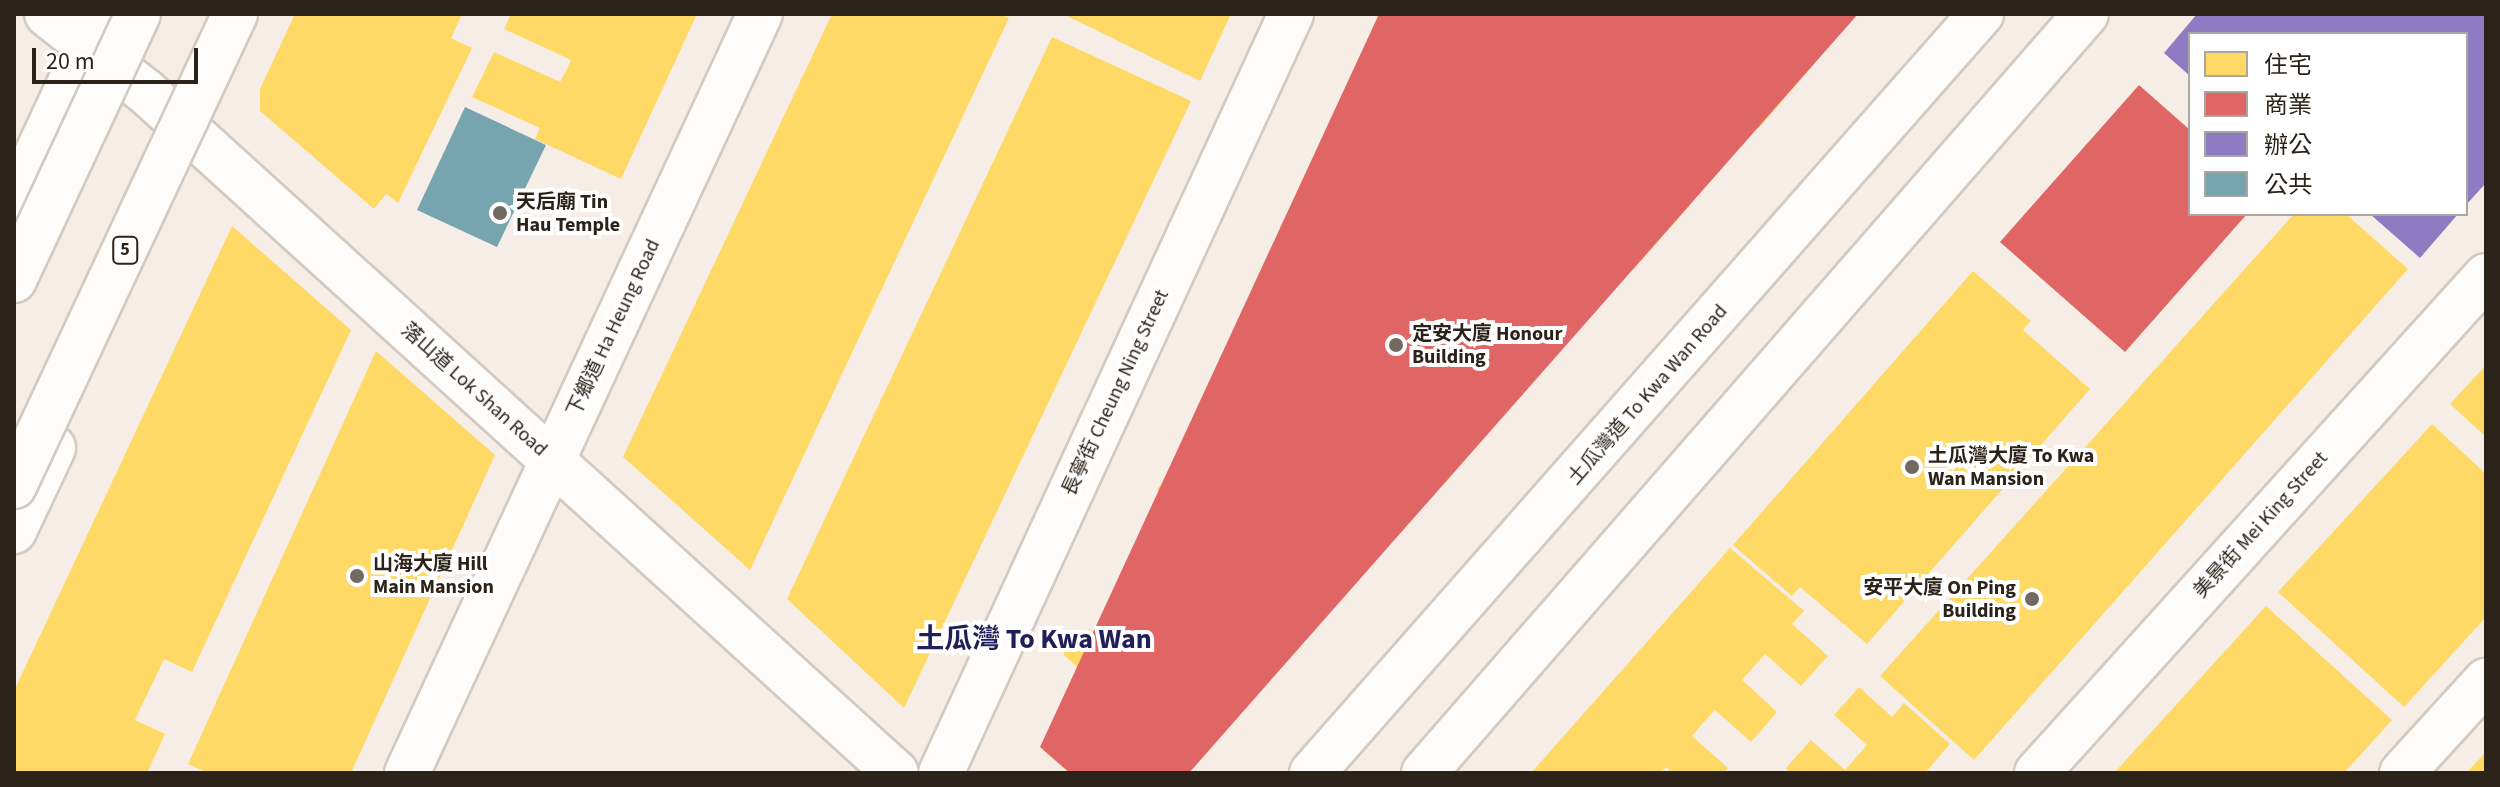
<!DOCTYPE html>
<meta charset="utf-8">
<style>
body{margin:0}
#map{position:relative;width:2500px;height:787px;overflow:hidden;background:#f6eee6;font-family:"Source Sans 3","Noto Sans TC",sans-serif}
div>[style]{position:absolute}
[style*='--x']{left:calc(var(--x)*1px);top:calc(var(--y)*1px);width:calc(var(--w)*1px);rotate:calc(var(--a)*1deg)}
.homes>*{inset:0;background:#ffd966}
.shops>*{inset:0;background:#e06666}
.offices>*{inset:0;background:#8e7cc3}
.public>*{inset:0;background:#76a5af}
.roads{filter:drop-shadow(2px 0 #d1cac2) drop-shadow(-2px 0 #d1cac2) drop-shadow(0 2px #d1cac2) drop-shadow(0 -2px #d1cac2)}
.minor>*{height:44px;margin:-22px;padding:0 22px;transform-origin:22px;border-radius:22px;background:#fefcfb}
.secondary>*{height:44px;margin:-22px;padding:0 22px;transform-origin:22px;border-radius:22px;background:#fefcfb}
.bridges{filter:drop-shadow(2px 0 #d1cac2) drop-shadow(-2px 0 #d1cac2) drop-shadow(0 2px #d1cac2) drop-shadow(0 -2px #d1cac2)}
.trunk-bridge>*{height:44px;margin:-22px;padding:0 22px;transform-origin:22px;border-radius:22px;background:#fefcfb}
.dots>*{width:22px;height:22px;translate:-50% -50%;box-sizing:border-box;border:4px solid #fff;border-radius:50%}
span{translate:-50% -50%;white-space:nowrap;text-align:center;line-height:1.15;-webkit-text-stroke:8px #fff;paint-order:stroke}
.shield-label span{padding:2px 6px;background:#fff;border:2px solid;border-radius:6px;-webkit-text-stroke-width:0}
.shield-label{font-size:18px;color:#2b2219;font-weight:700}
.poi-label{font-size:20px;color:#2b2219;font-weight:700}
.left{translate:0 -50%;text-align:left}
.right{translate:-100% -50%;text-align:right}
.street-label{font-size:20px;color:#2b2219}
.district-label{font-size:28px;color:#211f58;font-weight:700}
.frame{position:absolute;inset:0;border:16px solid #2b2219;pointer-events:none}
.legend{position:absolute;left:2188px;top:32px;width:280px;height:184px;box-sizing:border-box;background:#fff;border:2px solid #aaa7a3;margin:0;padding:10px 14px;list-style:none;font-size:24px;color:#2b2219}
.legend li{display:flex;align-items:center;gap:16px;height:40px}
.legend b{width:40px;border:2px solid #aaa7a3}
.scale{position:absolute;left:32px;top:48px;width:166px;height:36px;box-sizing:border-box;border:4px solid #2b2219;border-top:0;padding-left:10px;font-size:24px;line-height:28px;white-space:nowrap;color:#2b2219;-webkit-text-stroke:6px #fff;paint-order:stroke}
</style>
<div id="map">
<div class="homes">
<div style="clip-path:polygon(295px 14px,462px 14px,451px 38px,472px 48px,398px 203px,386px 194px,374px 209px,260px 111px,260px 89px)"></div>
<div style="clip-path:polygon(511px 14px,697px 14px,621px 179px,535px 139px,540px 128px,472px 97px,494px 52px,560px 82px,566px 71px,571px 60px,504px 29px)"></div>
<div style="clip-path:polygon(832px 14px,1000px 14px,1009px 18px,750px 570px,623px 457px)"></div>
<div style="clip-path:polygon(1063px 14px,1231px 14px,1200px 81px)"></div>
<div style="clip-path:polygon(1392px 14px,1535px 14px,1548px 26px,1521px 57px,1550px 82px,1536px 98px,1553px 115px,1568px 98px,1597px 123px,1625px 92px,1642px 106px,1656px 91px,1639px 76px,1664px 49px,1625px 14px,1808px 14px,1787px 38px,1815px 63px,1758px 129px,1728px 103px,1702px 132px,1686px 117px,1672px 134px,1689px 149px,1661px 180px,1690px 205px,1634px 269px,1606px 244px,1548px 309px,1530px 293px,1524px 300px,1517px 308px,1533px 323px,1469px 397px,1498px 422px,1443px 485px,1413px 459px,1386px 490px,1369px 476px,1353px 494px,1371px 509px,1345px 537px,1374px 563px,1316px 628px,1287px 602px,1261px 632px,1247px 619px,1241px 625px,1232px 635px,1249px 650px,1222px 680px,1249px 704px,1194px 767px,1167px 743px,1140px 773px,1069px 773px,1043px 750px,1099px 687px,1063px 654px,1089px 629px,1097px 635px,1132px 597px,1158px 620px,1186px 593px,1202px 608px,1216px 591px,1197px 575px,1223px 546px,1157px 489px,1216px 423px,1280px 479px,1306px 451px,1322px 466px,1337px 449px,1319px 434px,1347px 403px,1318px 379px,1376px 313px,1404px 337px,1467px 265px,1485px 280px,1500px 265px,1483px 250px,1540px 186px,1512px 162px,1527px 146px,1509px 129px,1493px 147px,1465px 122px,1407px 184px,1342px 127px,1399px 63px,1371px 38px)"></div>
<div style="clip-path:polygon(2197px 14px,2249px 14px,2272px 34px,2207px 34px,2192px 20px)"></div>
<div style="clip-path:polygon(2281px 14px,2410px 14px,2418px 21px,2406px 34px,2285px 34px,2293px 25px)"></div>
<div style="clip-path:polygon(1052px 37px,1191px 101px,904px 708px,787px 599px)"></div>
<div style="clip-path:polygon(2188px 129px,2190px 177px,2159px 213px,2166px 219px,2159px 228px,2166px 235px,2151px 252px,2139px 257px,2129px 253px,2079px 311px,2044px 275px,2072px 242px,2037px 211px,2100px 137px,2136px 169px,2165px 136px,2175px 144px)"></div>
<div style="clip-path:polygon(2294px 214px,2346px 214px,2408px 269px,1974px 760px,1880px 676px)"></div>
<div style="clip-path:polygon(232px 226px,351px 330px,192px 672px,164px 659px,135px 720px,165px 734px,147px 773px,14px 773px,14px 691px)"></div>
<div style="clip-path:polygon(1973px 271px,2031px 321px,2023px 330px,2090px 389px,1867px 644px,1800px 587px,1792px 596px,1733px 545px)"></div>
<div style="clip-path:polygon(376px 351px,495px 455px,351px 773px,208px 773px,188px 764px)"></div>
<div style="clip-path:polygon(2486px 365px,2486px 437px,2450px 404px)"></div>
<div style="clip-path:polygon(2432px 424px,2486px 474px,2486px 617px,2404px 707px,2278px 592px)"></div>
<div style="clip-path:polygon(1730px 548px,1804px 611px,1792px 624px,1828px 656px,1801px 686px,1765px 654px,1742px 680px,1777px 712px,1751px 742px,1715px 710px,1703px 723px,1692px 736px,1728px 768px,1724px 773px,1672px 773px,1666px 767px,1660px 773px,1531px 773px)"></div>
<div style="clip-path:polygon(2266px 606px,2392px 720px,2344px 773px,2114px 773px)"></div>
<div style="clip-path:polygon(1859px 687px,1892px 717px,1904px 703px,1950px 744px,1925px 773px,1791px 773px,1786px 768px,1811px 740px,1845px 770px,1867px 745px,1834px 715px)"></div>
<div style="clip-path:polygon(2486px 752px,2486px 773px,2466px 773px)"></div>
</div>
<div class="shops">
<div style="clip-path:polygon(1379px 14px,1858px 14px,1189px 773px,1070px 773px,1040px 747px)"></div>
<div style="clip-path:polygon(2139px 85px,2190px 130px,2190px 214px,2247px 214px,2125px 352px,2000px 242px)"></div>
</div>
<div class="offices">
<div style="clip-path:polygon(2197px 14px,2486px 14px,2486px 183px,2466px 205px,2466px 34px,2190px 34px,2190px 76px,2164px 53px)"></div>
<div style="clip-path:polygon(2370px 214px,2458px 214px,2420px 258px)"></div>
</div>
<div class="public">
<div style="clip-path:polygon(465px 107px,546px 145px,497px 247px,417px 210px)"></div>
</div>
<div class="roads">
<div class="minor">
<div style="--x:47;--y:14;--w:125;--a:38.2"></div>
<div style="--x:145;--y:91;--w:1014;--a:42.24"></div>
<div style="--x:14;--y:203;--w:208;--a:-65"></div>
<div style="--x:14;--y:531;--w:92;--a:-64.8"></div>
<div style="--x:407;--y:773;--w:837;--a:-65.06"></div>
<div style="--x:941;--y:773;--w:836;--a:-65.24"></div>
<div style="--x:2037;--y:773;--w:670;--a:-47.9"></div>
<div style="--x:2402;--y:773;--w:125;--a:-47.6"></div>
</div>
<div class="secondary">
<div style="--x:1312;--y:773;--w:1012;--a:-48.61"></div>
<div style="--x:1424;--y:773;--w:1007;--a:-48.91"></div>
</div>
</div>
<div class="bridges">
<div class="trunk-bridge">
<div style="--x:14;--y:280;--w:293;--a:-65"></div>
<div style="--x:14;--y:486;--w:521;--a:-64.91"></div>
</div>
</div>
<div class="dots">
<div style="left:500px;top:213px;background:#726961"></div>
<div style="left:1396px;top:345px;background:#726961"></div>
<div style="left:1912px;top:467px;background:#726961"></div>
<div style="left:357px;top:576px;background:#726961"></div>
<div style="left:2032px;top:599px;background:#726961"></div>
</div>
<div class="shield-label">
<span style="left:125px;top:250px">5</span>
</div>
<div class="poi-label">
<span class="left" style="left:516px;top:214px">天后廟 Tin<br>Hau Temple</span>
<span class="left" style="left:1412px;top:346px">定安大廈 Honour<br>Building</span>
<span class="left" style="left:1928px;top:468px">土瓜灣大廈 To Kwa<br>Wan Mansion</span>
<span class="left" style="left:373px;top:576px">山海大廈 Hill<br>Main Mansion</span>
<span class="right" style="left:2016px;top:600px">安平大廈 On Ping<br>Building</span>
</div>
<div class="street-label">
<span style="left:614px;top:328px;rotate:-65deg">下鄉道 Ha Heung Road</span>
<span style="left:474px;top:390px;rotate:42deg">落山道 Lok Shan Road</span>
<span style="left:1116px;top:393px;rotate:-65deg">長寧街 Cheung Ning Street</span>
<span style="left:1648px;top:395px;rotate:-49deg">土瓜灣道 To Kwa Wan Road</span>
<span style="left:2261px;top:525px;rotate:-48deg">美景街 Mei King Street</span>
</div>
<div class="district-label">
<span style="left:1034px;top:639px">土瓜灣 To Kwa Wan</span>
</div>
<div class="frame"></div>
<ul class="legend">
<li><b style="height:22px;background:#ffd966"></b>住宅</li>
<li><b style="height:22px;background:#e06666"></b>商業</li>
<li><b style="height:22px;background:#8e7cc3"></b>辦公</li>
<li><b style="height:22px;background:#76a5af"></b>公共</li>
</ul>
<div class="scale">20 m</div>
</div>
